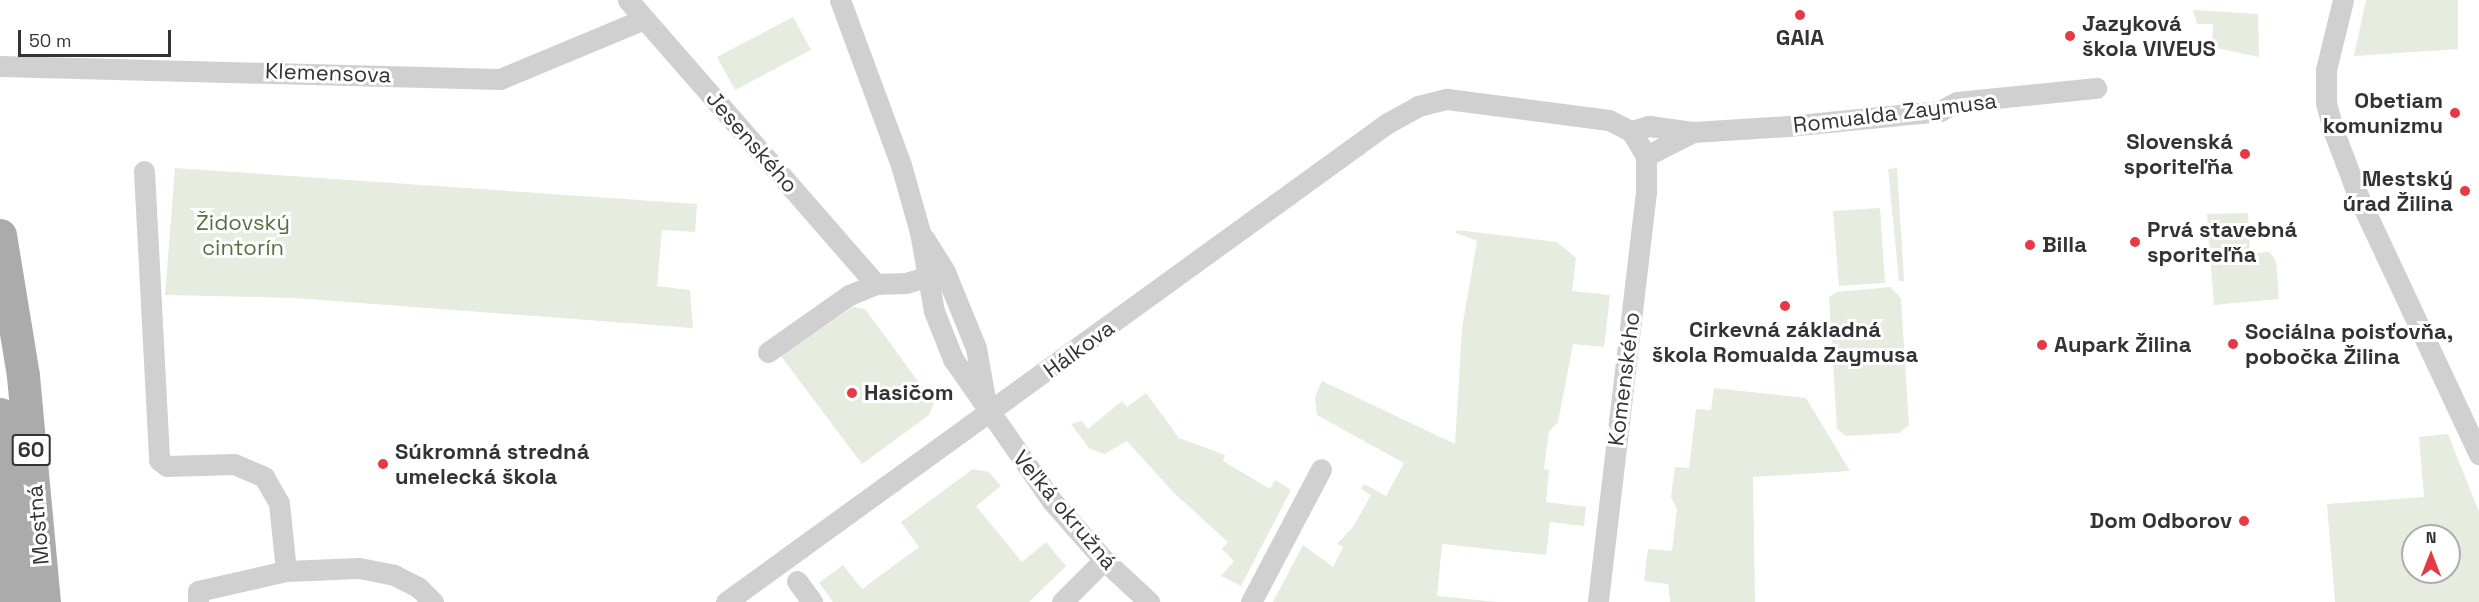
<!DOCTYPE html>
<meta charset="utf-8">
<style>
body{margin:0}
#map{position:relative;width:2479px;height:602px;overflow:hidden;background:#fff;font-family:"Space Grotesk",sans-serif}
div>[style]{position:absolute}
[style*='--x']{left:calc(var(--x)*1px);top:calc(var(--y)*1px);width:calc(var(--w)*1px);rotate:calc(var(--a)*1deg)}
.green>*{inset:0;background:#e6ecdf}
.minor>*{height:21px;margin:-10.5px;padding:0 10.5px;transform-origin:10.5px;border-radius:10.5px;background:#d0d0d0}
.primary>*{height:33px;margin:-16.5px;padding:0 16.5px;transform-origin:16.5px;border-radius:16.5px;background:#ababab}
.dots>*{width:16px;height:16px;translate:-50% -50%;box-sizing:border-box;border:3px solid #fff;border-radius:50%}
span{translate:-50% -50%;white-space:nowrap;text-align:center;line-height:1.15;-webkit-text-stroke:6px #fff;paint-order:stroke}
.shield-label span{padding:2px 4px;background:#fff;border:2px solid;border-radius:4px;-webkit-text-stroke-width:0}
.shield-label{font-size:21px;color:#333;font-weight:700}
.poi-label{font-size:22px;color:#333;font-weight:700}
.left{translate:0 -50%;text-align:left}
.right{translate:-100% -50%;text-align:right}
.street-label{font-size:22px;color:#333}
.park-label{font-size:22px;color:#56703f}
.north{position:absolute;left:2401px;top:524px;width:60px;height:60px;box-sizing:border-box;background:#fff;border:2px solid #adadad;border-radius:50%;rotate:0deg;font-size:16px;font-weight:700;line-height:24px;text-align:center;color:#333}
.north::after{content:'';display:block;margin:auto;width:21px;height:27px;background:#e63946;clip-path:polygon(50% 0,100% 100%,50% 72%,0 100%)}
.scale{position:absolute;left:18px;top:30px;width:153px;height:27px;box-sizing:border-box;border:3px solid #333;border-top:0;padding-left:8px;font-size:18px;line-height:21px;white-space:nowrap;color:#333;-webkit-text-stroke:4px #fff;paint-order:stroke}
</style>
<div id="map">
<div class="green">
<div style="clip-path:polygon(2366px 0,2458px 0,2458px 49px,2354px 56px)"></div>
<div style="clip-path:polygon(2193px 10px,2258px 14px,2259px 57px,2212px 47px,2213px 24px,2197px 24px)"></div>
<div style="clip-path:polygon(793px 17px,811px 50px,735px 90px,717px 57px)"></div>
<div style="clip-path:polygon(175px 168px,697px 204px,695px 232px,662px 230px,657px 286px,690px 290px,693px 328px,294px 298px,165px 295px)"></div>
<div style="clip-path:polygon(1897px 168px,1904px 281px,1899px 281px,1888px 169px)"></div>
<div style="clip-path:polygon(1880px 208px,1885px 283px,1839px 286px,1833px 211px)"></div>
<div style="clip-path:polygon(2248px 213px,2250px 253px,2270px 252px,2276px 261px,2279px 299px,2214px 305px,2207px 214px)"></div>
<div style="clip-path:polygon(1457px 230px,1557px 242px,1576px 258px,1572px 291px,1610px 295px,1604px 347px,1573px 344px,1558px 422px,1549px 431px,1544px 469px,1549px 470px,1546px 502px,1586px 507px,1584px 526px,1550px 522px,1546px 555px,1442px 544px,1437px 596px,1498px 602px,1273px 602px,1303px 545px,1333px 567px,1343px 547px,1337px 544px,1353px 527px,1371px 495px,1361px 489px,1364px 484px,1386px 496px,1404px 463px,1317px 415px,1315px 397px,1322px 381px,1455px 444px,1462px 328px,1477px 241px,1456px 233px)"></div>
<div style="clip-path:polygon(1890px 287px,1901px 298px,1909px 425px,1899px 433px,1846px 436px,1837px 429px,1829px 297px,1837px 292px)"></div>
<div style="clip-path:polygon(853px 307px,865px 309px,934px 403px,929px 415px,862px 464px,781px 356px)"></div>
<div style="clip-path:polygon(1714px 388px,1806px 398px,1850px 471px,1753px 477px,1755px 602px,1670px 602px,1668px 584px,1644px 581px,1648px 549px,1672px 551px,1677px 509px,1671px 497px,1675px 467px,1689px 468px,1696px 409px,1711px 410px)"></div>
<div style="clip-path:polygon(1146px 393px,1179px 438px,1225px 455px,1223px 461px,1270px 489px,1275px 480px,1291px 490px,1241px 586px,1221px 576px,1234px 561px,1222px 549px,1228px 542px,1173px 492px,1127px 441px,1104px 454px,1089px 448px,1071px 424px,1082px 421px,1088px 429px,1122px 401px,1127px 407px)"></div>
<div style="clip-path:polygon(evenodd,2448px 434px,2479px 512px,2479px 602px,2335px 602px,2327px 504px,2424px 497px,2419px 437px,2448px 434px,2413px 536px,2449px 536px,2449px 572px,2413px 572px,2413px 536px)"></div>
<div style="clip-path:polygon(973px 469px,989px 472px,1001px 486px,976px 506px,1022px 562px,1046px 542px,1066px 566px,1029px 602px,833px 602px,819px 583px,843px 565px,862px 589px,919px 547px,901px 522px)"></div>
</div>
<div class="minor">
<div style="--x:628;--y:0;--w:377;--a:48.9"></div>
<div style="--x:840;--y:0;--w:176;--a:69.7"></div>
<div style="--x:901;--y:165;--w:70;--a:74.2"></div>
<div style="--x:920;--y:232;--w:80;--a:80"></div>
<div style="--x:934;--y:311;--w:52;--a:68.4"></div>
<div style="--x:953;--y:359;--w:173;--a:55.1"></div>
<div style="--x:1052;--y:501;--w:79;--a:48.6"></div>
<div style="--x:1104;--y:560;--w:62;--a:43"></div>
<div style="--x:2343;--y:0;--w:72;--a:103.7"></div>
<div style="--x:2326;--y:70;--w:33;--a:90"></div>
<div style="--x:2326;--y:103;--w:30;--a:75"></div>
<div style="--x:2334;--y:132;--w:71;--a:69.3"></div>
<div style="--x:2359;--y:198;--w:283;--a:64.9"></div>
<div style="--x:0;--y:66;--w:500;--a:1.49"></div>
<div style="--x:500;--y:79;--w:156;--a:-22.6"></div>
<div style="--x:1631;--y:131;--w:19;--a:-16"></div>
<div style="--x:1649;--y:126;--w:44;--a:7.8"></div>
<div style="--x:1693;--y:132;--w:95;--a:-3.6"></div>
<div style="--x:1788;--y:126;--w:153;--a:-5.6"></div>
<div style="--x:1940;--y:111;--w:19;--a:-28"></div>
<div style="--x:1957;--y:102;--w:140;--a:-5.8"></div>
<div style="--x:1646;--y:156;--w:53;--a:-27.1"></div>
<div style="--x:144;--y:171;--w:289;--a:87"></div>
<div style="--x:159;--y:460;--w:10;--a:37"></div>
<div style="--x:167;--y:466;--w:67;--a:-1.7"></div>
<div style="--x:234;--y:464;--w:33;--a:23"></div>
<div style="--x:264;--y:477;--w:30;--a:60"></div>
<div style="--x:279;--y:503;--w:68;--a:84.1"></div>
<div style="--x:924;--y:238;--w:40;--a:58"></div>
<div style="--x:945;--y:272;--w:82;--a:67.8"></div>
<div style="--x:976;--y:348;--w:57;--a:79.9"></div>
<div style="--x:768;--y:352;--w:99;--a:-35.1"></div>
<div style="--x:849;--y:295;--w:29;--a:-22"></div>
<div style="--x:876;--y:284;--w:30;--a:-2"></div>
<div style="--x:906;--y:283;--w:21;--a:-17"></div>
<div style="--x:797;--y:581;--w:26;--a:54"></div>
<div style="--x:198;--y:602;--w:11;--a:-90"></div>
<div style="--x:198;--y:591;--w:90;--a:-12.8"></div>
<div style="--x:286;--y:571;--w:73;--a:-2.4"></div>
<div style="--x:359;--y:568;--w:36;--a:11"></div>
<div style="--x:394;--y:575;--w:28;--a:27"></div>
<div style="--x:419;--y:588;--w:20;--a:45"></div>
<div style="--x:726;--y:602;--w:815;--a:-35.91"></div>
<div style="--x:1386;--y:124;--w:37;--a:-29"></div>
<div style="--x:1418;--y:106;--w:30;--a:-14"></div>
<div style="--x:1447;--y:99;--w:163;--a:7.4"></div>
<div style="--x:1609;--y:120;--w:25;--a:27"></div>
<div style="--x:1631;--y:131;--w:29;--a:59"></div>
<div style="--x:1646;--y:156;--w:36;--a:90"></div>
<div style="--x:1646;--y:192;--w:413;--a:96.7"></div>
<div style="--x:1062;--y:602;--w:59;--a:-45"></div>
<div style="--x:1251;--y:602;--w:150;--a:-62.2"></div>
</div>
<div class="primary">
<div style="--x:0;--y:235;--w:143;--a:80.7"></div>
<div style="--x:23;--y:376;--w:227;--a:84.7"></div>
<div style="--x:0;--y:414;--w:189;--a:85.1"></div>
</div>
<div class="dots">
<div style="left:1800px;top:15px;background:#e63946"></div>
<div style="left:2070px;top:36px;background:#e63946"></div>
<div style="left:2455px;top:113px;background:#e63946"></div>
<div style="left:2245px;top:154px;background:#e63946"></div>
<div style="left:2465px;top:191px;background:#e63946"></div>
<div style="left:2135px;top:242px;background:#e63946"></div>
<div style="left:2030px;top:245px;background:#e63946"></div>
<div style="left:1785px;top:306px;background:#e63946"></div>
<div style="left:2233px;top:344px;background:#e63946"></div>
<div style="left:2042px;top:345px;background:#e63946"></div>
<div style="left:852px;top:393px;background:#e63946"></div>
<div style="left:383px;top:464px;background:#e63946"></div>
<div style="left:2244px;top:521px;background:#e63946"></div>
</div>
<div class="shield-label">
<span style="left:31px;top:450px">60</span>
</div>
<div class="poi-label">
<span class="left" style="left:2082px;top:36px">Jazyková<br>škola VIVEUS</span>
<span style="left:1800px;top:38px">GAIA</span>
<span class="right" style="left:2443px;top:113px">Obetiam<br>komunizmu</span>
<span class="right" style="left:2233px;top:154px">Slovenská<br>sporiteľňa</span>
<span class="right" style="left:2453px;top:191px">Mestský<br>úrad Žilina</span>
<span class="left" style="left:2147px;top:242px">Prvá stavebná<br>sporiteľňa</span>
<span class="left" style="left:2042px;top:245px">Billa</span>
<span style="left:1785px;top:342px">Cirkevná základná<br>škola Romualda Zaymusa</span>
<span class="left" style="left:2245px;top:344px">Sociálna poisťovňa,<br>pobočka Žilina</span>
<span class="left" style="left:2054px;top:345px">Aupark Žilina</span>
<span class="left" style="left:864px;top:393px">Hasičom</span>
<span class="left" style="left:395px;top:464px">Súkromná stredná<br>umelecká škola</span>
<span class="right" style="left:2232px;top:521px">Dom Odborov</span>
</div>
<div class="street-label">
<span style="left:328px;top:73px;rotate:2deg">Klemensova</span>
<span style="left:1895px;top:113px;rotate:-7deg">Romualda Zaymusa</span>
<span style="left:752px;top:142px;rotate:49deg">Jesenského</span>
<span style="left:1079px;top:349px;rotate:-36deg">Hálkova</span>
<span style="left:1624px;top:379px;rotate:-83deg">Komenského</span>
<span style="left:1065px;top:510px;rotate:50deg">Veľká okružná</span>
<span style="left:38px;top:525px;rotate:-95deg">Mostná</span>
</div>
<div class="park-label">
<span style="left:243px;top:235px">Židovský<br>cintorín</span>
</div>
<div class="north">N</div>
<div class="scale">50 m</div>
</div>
